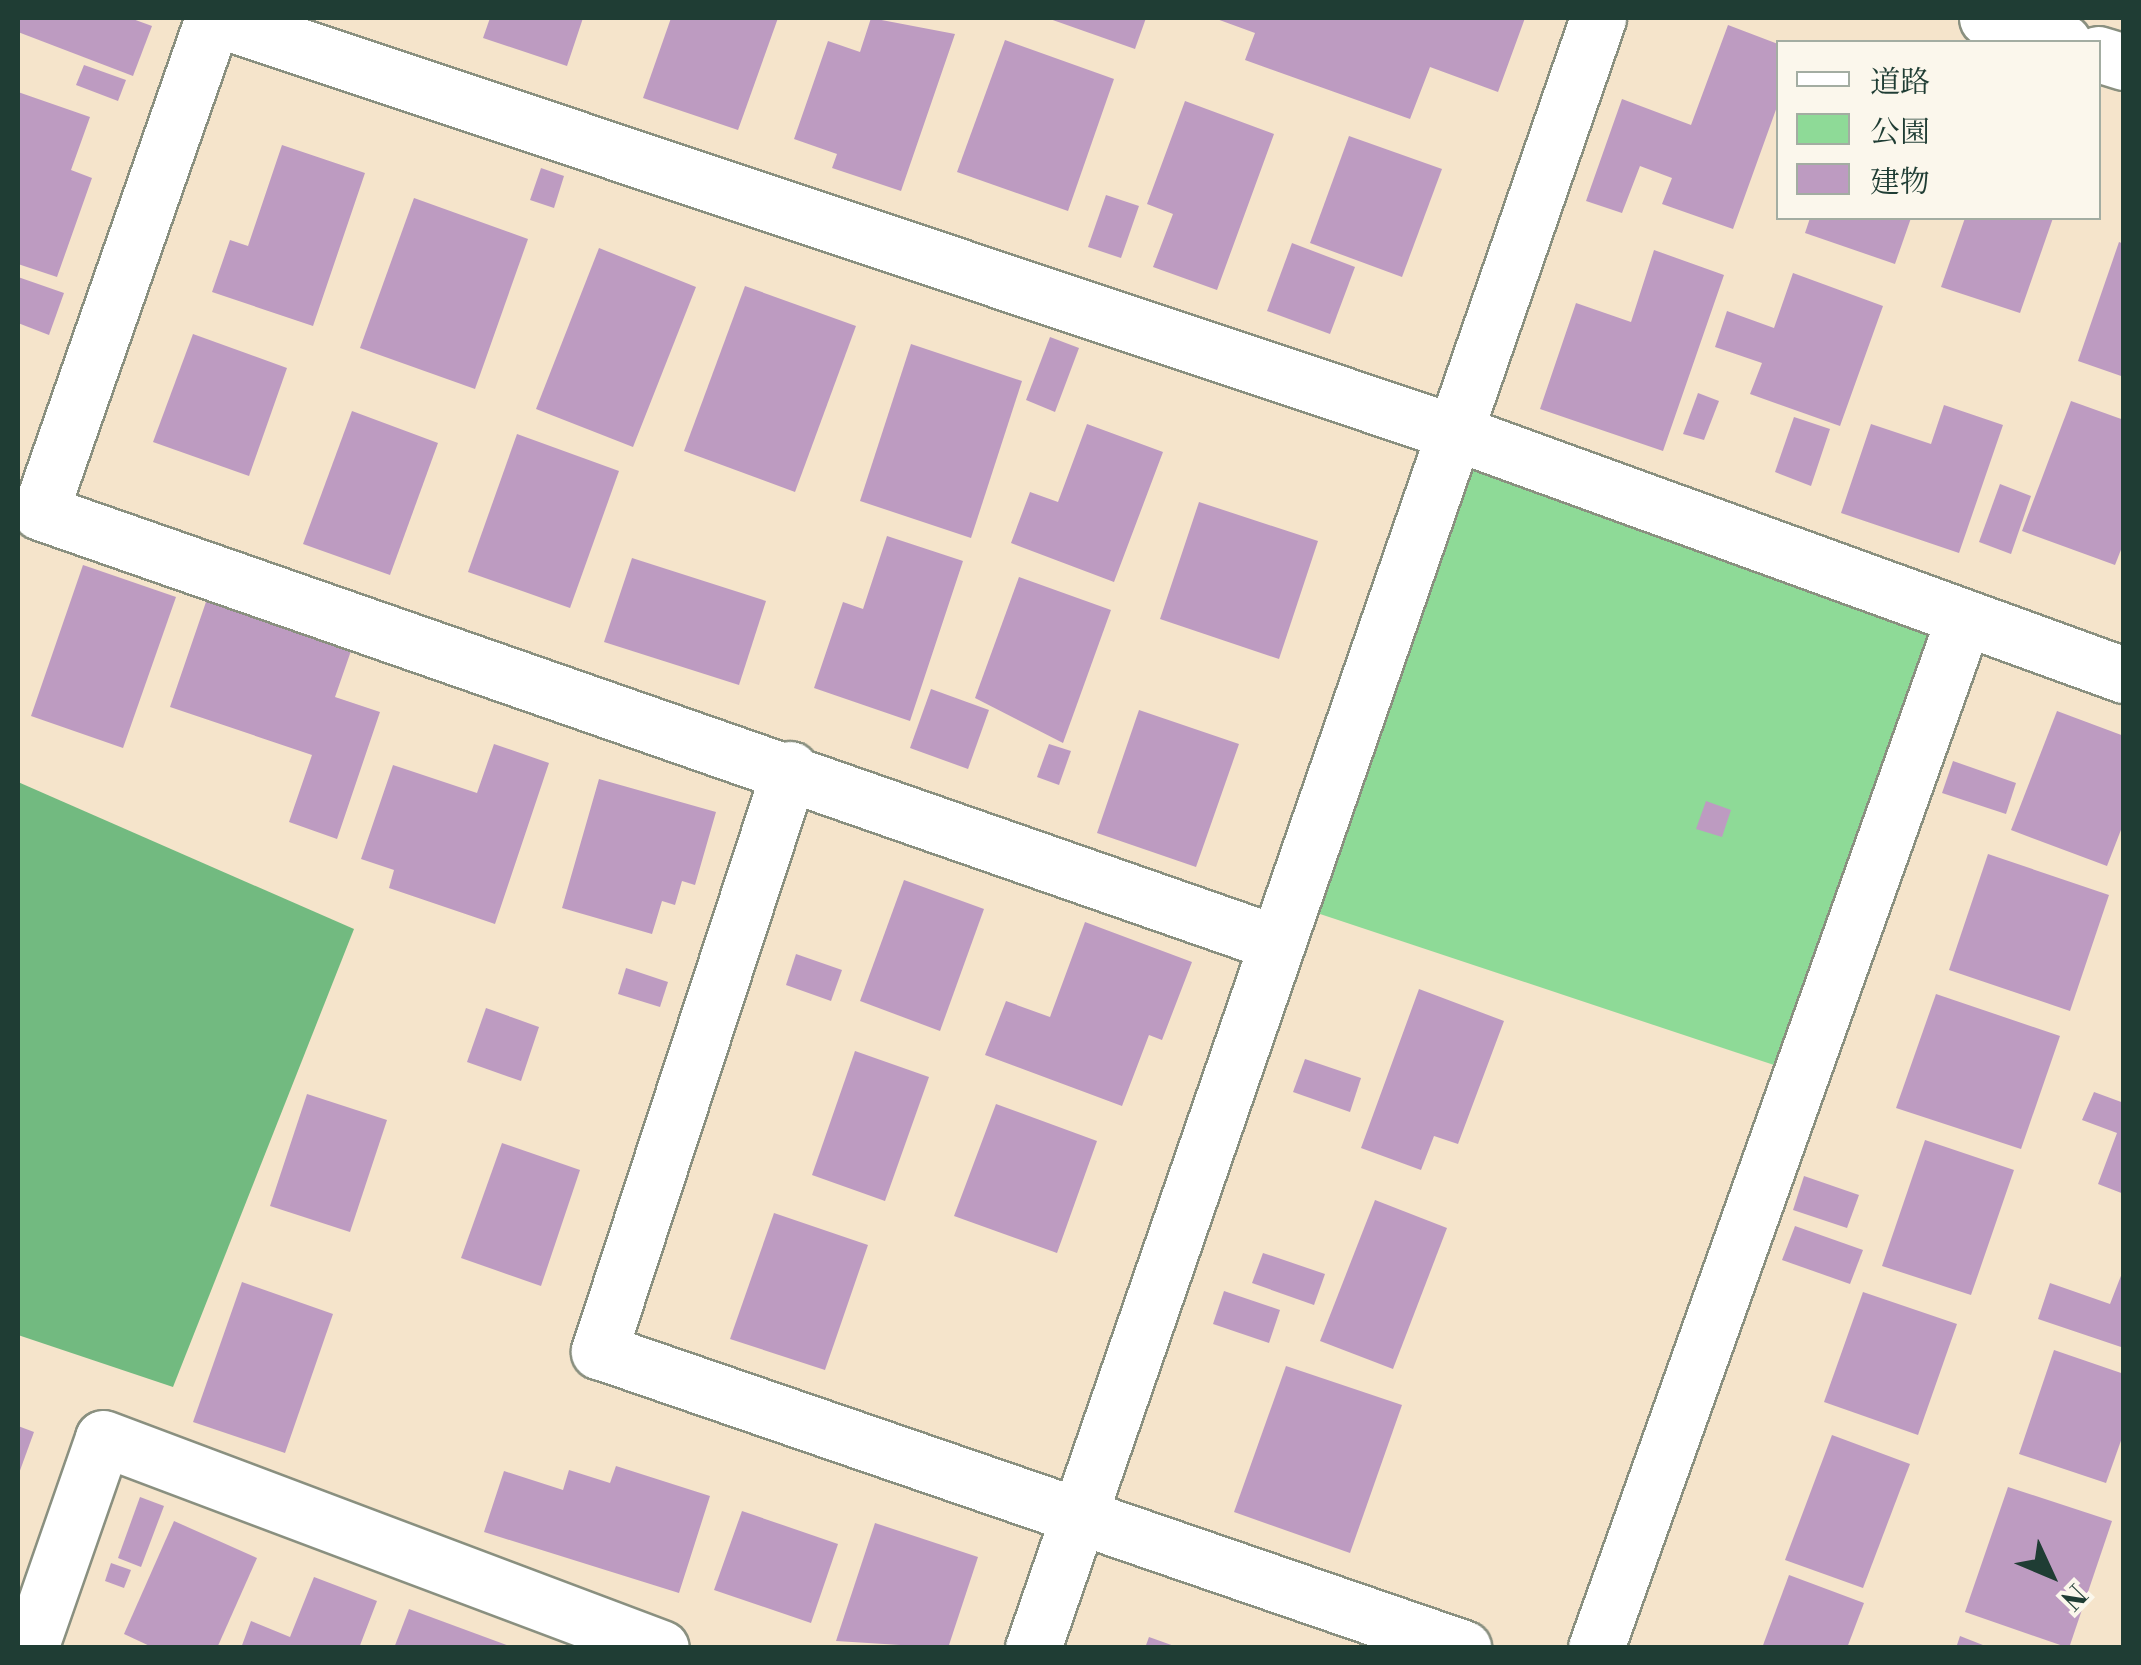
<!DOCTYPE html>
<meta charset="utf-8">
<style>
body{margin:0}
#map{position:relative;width:2141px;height:1665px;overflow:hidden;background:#f5e4cb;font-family:"Libre Bodoni","Noto Serif JP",serif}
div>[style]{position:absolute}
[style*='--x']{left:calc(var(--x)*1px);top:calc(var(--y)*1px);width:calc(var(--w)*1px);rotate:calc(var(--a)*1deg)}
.green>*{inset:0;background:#8eda97}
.forest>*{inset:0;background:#72ba80}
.building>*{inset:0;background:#bd9bc1}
.roads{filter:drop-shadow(2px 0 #8a9080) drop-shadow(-2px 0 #8a9080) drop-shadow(0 2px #8a9080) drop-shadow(0 -2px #8a9080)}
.minor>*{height:55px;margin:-27.5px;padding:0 27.5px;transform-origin:27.5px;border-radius:27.5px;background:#fff}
span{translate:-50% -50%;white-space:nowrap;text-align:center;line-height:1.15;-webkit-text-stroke:8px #fbf7ec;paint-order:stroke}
.frame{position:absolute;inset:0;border:20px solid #1f3d34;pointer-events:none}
.legend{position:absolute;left:1776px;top:40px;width:325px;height:180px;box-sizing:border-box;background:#fbf7ec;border:2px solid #a3ada2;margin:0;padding:12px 18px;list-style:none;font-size:30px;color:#1f3d34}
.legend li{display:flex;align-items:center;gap:20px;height:50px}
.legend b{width:50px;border:2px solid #a3ada2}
.north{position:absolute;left:2001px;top:1525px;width:100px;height:100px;-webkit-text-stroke:8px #fbf7ec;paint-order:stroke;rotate:134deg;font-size:28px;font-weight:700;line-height:40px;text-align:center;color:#1f3d34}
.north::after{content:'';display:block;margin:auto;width:35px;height:45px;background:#1f3d34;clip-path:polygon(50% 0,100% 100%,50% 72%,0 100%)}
</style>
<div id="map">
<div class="green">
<div style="clip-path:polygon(1454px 432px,1963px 621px,1801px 1074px,1290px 904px)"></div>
</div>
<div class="forest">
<div style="clip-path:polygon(18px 782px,354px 929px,173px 1387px,18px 1335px)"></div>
</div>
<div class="building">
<div style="clip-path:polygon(18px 18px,130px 18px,152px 26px,133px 76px,18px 32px)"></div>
<div style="clip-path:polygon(490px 18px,583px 18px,567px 66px,483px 38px)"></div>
<div style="clip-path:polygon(671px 18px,778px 18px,738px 130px,643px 98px)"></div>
<div style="clip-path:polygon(871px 18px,955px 34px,901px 191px,832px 168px,837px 154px,794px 139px,828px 41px,860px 52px)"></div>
<div style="clip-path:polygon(1047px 18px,1146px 18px,1135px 49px)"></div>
<div style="clip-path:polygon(1214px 18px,1525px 18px,1498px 92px,1430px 67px,1410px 119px,1245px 60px,1255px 33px)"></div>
<div style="clip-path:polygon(1728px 25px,1778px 44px,1778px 104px,1733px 229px,1662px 204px,1672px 178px,1640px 166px,1622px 213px,1586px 201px,1622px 99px,1691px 125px)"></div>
<div style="clip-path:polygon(1005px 40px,1114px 79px,1068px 211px,957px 172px)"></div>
<div style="clip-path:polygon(84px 65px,126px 80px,118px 101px,76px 85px)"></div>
<div style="clip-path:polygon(18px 92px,90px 117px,71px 170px,92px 178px,57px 277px,18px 264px)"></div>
<div style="clip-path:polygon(1185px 101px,1274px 134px,1217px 290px,1153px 267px,1173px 214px,1147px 204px)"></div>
<div style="clip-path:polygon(1349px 136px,1442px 169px,1402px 277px,1310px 243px)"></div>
<div style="clip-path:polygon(282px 145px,365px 173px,313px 326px,212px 292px,230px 240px,248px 246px)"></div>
<div style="clip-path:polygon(541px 168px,564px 176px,554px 208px,530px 200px)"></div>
<div style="clip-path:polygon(1106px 195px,1139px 206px,1121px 258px,1088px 247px)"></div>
<div style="clip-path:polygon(414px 198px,528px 239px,475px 389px,360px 348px)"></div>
<div style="clip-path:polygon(1810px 218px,1911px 218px,1895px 264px,1805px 233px)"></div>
<div style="clip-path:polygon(1965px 218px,2053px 218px,2020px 313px,1941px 287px)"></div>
<div style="clip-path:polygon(2119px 242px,2124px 244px,2124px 377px,2078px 361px)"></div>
<div style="clip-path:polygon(1292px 243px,1355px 267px,1330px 334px,1267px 311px)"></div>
<div style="clip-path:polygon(599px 248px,696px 287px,633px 447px,536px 409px)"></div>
<div style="clip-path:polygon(1654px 250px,1724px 275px,1663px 451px,1540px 409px,1576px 303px,1631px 322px)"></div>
<div style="clip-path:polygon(1793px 273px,1883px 306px,1840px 426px,1750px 394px,1762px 363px,1715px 347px,1727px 311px,1774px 328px)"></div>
<div style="clip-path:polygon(18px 277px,64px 293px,49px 335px,18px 323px)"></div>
<div style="clip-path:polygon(745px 286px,856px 326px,795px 492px,684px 451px)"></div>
<div style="clip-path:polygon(193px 334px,287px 368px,249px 476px,153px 442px)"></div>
<div style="clip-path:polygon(1050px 337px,1079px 348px,1055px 412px,1026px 400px)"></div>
<div style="clip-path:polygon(911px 344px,1022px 381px,971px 538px,860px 501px)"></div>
<div style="clip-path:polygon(1698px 393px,1719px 401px,1704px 440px,1683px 434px)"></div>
<div style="clip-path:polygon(2071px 401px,2124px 420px,2124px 542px,2115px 565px,2022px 531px)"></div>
<div style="clip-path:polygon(1944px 405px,2003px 425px,1959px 553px,1841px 513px,1871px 424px,1931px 444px)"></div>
<div style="clip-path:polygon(352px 411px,438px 443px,390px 575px,303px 544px)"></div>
<div style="clip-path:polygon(1794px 417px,1830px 429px,1811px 486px,1775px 472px)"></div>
<div style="clip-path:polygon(1087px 424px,1163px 452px,1114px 582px,1011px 543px,1030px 492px,1058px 502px)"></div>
<div style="clip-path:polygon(517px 434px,619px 471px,570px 608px,468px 572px)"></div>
<div style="clip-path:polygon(2000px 484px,2031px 496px,2011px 554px,1979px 542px)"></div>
<div style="clip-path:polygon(1199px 502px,1318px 541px,1279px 659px,1160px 619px)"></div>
<div style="clip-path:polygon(887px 536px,963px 561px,910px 721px,814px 688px,843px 602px,863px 609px)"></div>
<div style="clip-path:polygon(632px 558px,766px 601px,739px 685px,604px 642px)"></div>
<div style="clip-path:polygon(83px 565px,176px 597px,123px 748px,31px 716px)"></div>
<div style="clip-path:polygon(1019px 577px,1111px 610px,1063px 743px,975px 698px)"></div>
<div style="clip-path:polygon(207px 599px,352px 648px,335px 697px,380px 712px,337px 839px,289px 822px,312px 755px,170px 707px)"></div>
<div style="clip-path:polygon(931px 689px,989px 710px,968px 769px,910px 748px)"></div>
<div style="clip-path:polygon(1139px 710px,1239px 744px,1196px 867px,1097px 833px)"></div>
<div style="clip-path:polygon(2057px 711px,2124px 736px,2124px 822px,2107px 866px,2011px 830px)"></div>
<div style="clip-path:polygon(494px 744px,549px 763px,495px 924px,389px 888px,394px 870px,361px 859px,393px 765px,477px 793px)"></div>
<div style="clip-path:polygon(1049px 744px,1071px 751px,1059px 785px,1037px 777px)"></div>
<div style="clip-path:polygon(1953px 761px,2016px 783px,2006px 814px,1942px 793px)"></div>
<div style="clip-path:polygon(599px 779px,716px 812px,695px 885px,682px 881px,675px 905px,662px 901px,652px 934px,562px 908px)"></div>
<div style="clip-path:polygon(1706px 801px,1731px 810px,1722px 837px,1696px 829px)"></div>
<div style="clip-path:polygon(1988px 854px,2109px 895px,2070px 1011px,1949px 970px)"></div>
<div style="clip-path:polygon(904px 880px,984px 909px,940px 1031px,860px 1001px)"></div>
<div style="clip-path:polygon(1085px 922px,1192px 962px,1162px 1040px,1149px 1035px,1122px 1106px,985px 1055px,1006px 1001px,1050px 1017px)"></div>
<div style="clip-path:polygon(796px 954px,842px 970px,831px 1001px,786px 985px)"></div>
<div style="clip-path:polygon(626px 968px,668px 982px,660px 1007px,618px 994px)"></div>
<div style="clip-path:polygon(1419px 989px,1504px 1021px,1458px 1144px,1434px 1136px,1421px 1170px,1361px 1148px)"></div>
<div style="clip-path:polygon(1936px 994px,2060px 1036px,2021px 1149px,1896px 1108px)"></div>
<div style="clip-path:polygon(486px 1008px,539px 1027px,521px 1081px,467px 1062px)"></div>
<div style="clip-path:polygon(855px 1051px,929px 1077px,885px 1201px,812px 1175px)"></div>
<div style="clip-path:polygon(1305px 1059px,1361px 1078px,1350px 1112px,1293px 1092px)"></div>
<div style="clip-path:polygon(2094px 1092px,2124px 1103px,2124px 1194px,2098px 1184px,2117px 1133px,2082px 1120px)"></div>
<div style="clip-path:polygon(307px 1094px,387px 1120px,350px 1232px,270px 1206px)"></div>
<div style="clip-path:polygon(996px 1104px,1097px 1141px,1057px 1253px,954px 1216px)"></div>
<div style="clip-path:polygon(1925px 1140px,2014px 1170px,1971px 1295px,1882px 1266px)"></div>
<div style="clip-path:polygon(502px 1143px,580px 1170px,541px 1286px,461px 1258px)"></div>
<div style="clip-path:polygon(1804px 1176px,1859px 1195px,1847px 1228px,1793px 1210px)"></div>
<div style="clip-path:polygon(1375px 1200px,1447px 1228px,1393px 1369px,1320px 1341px)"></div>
<div style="clip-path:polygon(774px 1213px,868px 1245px,825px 1370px,730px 1339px)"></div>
<div style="clip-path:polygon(1795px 1226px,1863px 1250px,1850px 1284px,1782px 1260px)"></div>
<div style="clip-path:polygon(1263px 1253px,1325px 1274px,1314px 1305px,1252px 1283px)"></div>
<div style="clip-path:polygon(2124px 1268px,2124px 1348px,2038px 1319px,2050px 1283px,2110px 1304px)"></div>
<div style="clip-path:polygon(242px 1282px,333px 1314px,285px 1453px,193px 1422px)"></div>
<div style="clip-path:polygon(1224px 1291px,1280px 1310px,1269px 1343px,1213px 1324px)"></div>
<div style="clip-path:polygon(1863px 1292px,1957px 1324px,1918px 1435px,1824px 1402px)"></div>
<div style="clip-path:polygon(2054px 1350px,2124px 1374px,2124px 1432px,2106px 1483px,2019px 1454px)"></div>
<div style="clip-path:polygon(1286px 1366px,1402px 1405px,1350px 1553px,1234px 1512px)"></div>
<div style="clip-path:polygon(18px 1426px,34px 1432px,18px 1476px)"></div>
<div style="clip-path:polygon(1832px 1435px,1910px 1464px,1863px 1588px,1785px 1560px)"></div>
<div style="clip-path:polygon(616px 1466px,710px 1496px,679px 1593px,484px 1532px,504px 1471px,563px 1490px,569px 1470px,610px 1483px)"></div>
<div style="clip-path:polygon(2008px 1487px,2112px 1521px,2069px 1648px,1965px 1612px)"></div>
<div style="clip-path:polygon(140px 1497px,164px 1506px,141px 1567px,118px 1558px)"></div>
<div style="clip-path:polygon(742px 1511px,838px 1544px,811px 1623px,714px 1590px)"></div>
<div style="clip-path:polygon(174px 1521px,257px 1558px,217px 1648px,154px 1648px,124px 1634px)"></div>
<div style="clip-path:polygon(875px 1523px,978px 1557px,948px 1648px,836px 1641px)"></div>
<div style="clip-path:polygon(111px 1563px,131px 1570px,124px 1588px,105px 1581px)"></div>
<div style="clip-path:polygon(1789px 1575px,1864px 1603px,1847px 1648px,1762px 1648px)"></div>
<div style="clip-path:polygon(314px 1577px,377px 1601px,359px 1648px,241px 1648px,251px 1621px,290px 1637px)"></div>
<div style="clip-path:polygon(409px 1609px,512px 1647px,512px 1648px,394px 1648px)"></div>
<div style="clip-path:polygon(1960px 1636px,1988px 1647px,1988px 1648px,1956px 1648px)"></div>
<div style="clip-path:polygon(1149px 1637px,1177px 1647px,1177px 1648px,1145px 1648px)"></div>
</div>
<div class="roads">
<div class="minor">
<div style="--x:213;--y:18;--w:523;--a:109.3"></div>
<div style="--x:40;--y:512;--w:1309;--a:19.22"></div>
<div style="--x:215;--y:18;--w:1306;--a:18.48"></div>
<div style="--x:1454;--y:432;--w:713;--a:19.94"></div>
<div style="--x:1987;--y:18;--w:80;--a:17.5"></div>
<div style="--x:2098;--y:54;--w:27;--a:17"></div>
<div style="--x:790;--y:769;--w:613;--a:108.17"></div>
<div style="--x:599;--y:1351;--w:914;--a:18.97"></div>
<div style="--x:30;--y:1648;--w:222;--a:-70.8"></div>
<div style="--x:103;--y:1438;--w:596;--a:20.62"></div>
<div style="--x:1033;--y:1648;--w:1725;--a:-70.88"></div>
<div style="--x:1596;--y:1648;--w:1091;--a:-70.34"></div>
</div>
</div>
<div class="frame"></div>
<ul class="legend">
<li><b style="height:12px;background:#fff"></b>道路</li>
<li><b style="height:28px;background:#8eda97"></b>公園</li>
<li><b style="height:28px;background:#bd9bc1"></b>建物</li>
</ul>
<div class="north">N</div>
</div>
